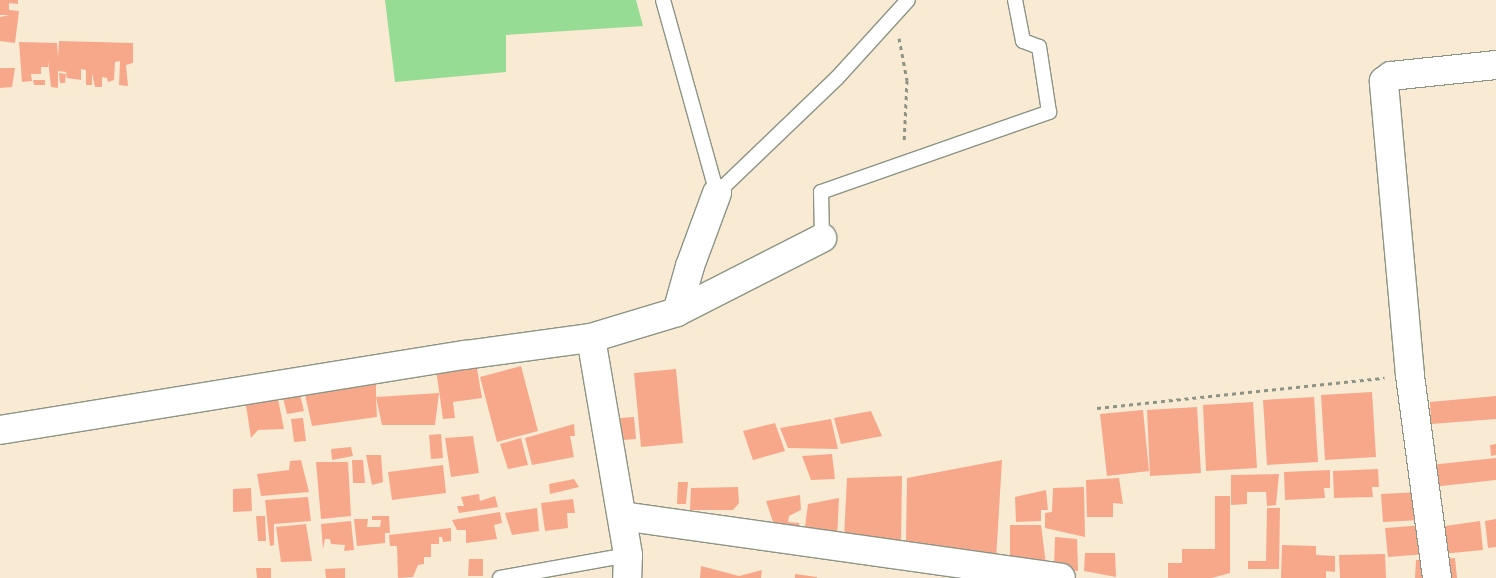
<!DOCTYPE html>
<style>
body{margin:0}
#map{position:relative;width:1496px;height:578px;overflow:hidden;background:#f9ead4;font-family:Sriracha,sans-serif}
div>[style]{position:absolute}
[style*='--x']{left:calc(var(--x)*1px);top:calc(var(--y)*1px);width:calc(var(--w)*1px);rotate:calc(var(--a)*1deg)}
.green>*{inset:0;background:#97dc94}
.building>*{inset:0;background:#f7a88b}
.path>*{height:3px;margin-top:-1.5px;transform-origin:0;background:repeating-linear-gradient(90deg,#8c9484 0 4px,transparent 0 8px)}
.roads{filter:drop-shadow(1px 0 #8c9484) drop-shadow(-1px 0 #8c9484) drop-shadow(0 1px #8c9484) drop-shadow(0 -1px #8c9484)}
.service>*{height:14px;margin:-7px;padding:0 7px;transform-origin:7px;border-radius:7px;background:#fff}
.minor>*{height:28px;margin:-14px;padding:0 14px;transform-origin:14px;border-radius:14px;background:#fff}
span{translate:-50% -50%;white-space:nowrap;text-align:center;line-height:1.15;-webkit-text-stroke:4px #fcf5e5;paint-order:stroke}
</style>
<div id="map">
<div class="green">
<div style="clip-path:polygon(385px 0,636px 0,643px 26px,506px 35px,506px 72px,395px 82px)"></div>
</div>
<div class="building">
<div style="clip-path:polygon(0 0,18px 0,18px 4px,9px 3px,9px 10px,19px 11px,15px 43px,0 41px,0 17px,9px 15px,0 15px)"></div>
<div style="clip-path:polygon(59px 41px,133px 43px,133px 63px,126px 65px,128px 86px,119px 85px,120px 61px,115px 62px,114px 80px,108px 82px,107px 78px,102px 77px,102px 87px,95px 87px,92px 73px,92px 85px,86px 85px,86px 70px,81px 69px,81px 80px,67px 78px,66px 72px,58px 71px,58px 88px,51px 87px,48px 61px,48px 67px,41px 67px,41px 74px,31px 74px,32px 81px,22px 82px,19px 42px,57px 43px,58px 57px)"></div>
<div style="clip-path:polygon(0 68px,15px 68px,12px 87px,0 88px)"></div>
<div style="clip-path:polygon(59px 73px,66px 74px,65px 83px,60px 83px)"></div>
<div style="clip-path:polygon(33px 80px,45px 80px,45px 85px,34px 85px)"></div>
<div style="clip-path:polygon(476px 363px,482px 398px,453px 402px,455px 418px,443px 419px,436px 369px)"></div>
<div style="clip-path:polygon(521px 366px,538px 431px,497px 442px,480px 377px)"></div>
<div style="clip-path:polygon(676px 369px,683px 443px,641px 447px,634px 373px)"></div>
<div style="clip-path:polygon(376px 384px,376px 397px,439px 393px,435px 425px,382px 425px,376px 397px,377px 417px,312px 426px,304px 390px)"></div>
<div style="clip-path:polygon(1372px 392px,1376px 457px,1325px 460px,1321px 395px)"></div>
<div style="clip-path:polygon(277px 394px,284px 429px,258px 430px,251px 438px,245px 399px)"></div>
<div style="clip-path:polygon(300px 395px,304px 411px,287px 414px,283px 398px)"></div>
<div style="clip-path:polygon(1496px 396px,1496px 419px,1431px 424px,1430px 402px)"></div>
<div style="clip-path:polygon(1314px 397px,1318px 462px,1267px 465px,1263px 400px)"></div>
<div style="clip-path:polygon(1253px 402px,1257px 468px,1206px 471px,1203px 405px)"></div>
<div style="clip-path:polygon(1197px 407px,1201px 473px,1150px 476px,1147px 410px)"></div>
<div style="clip-path:polygon(1143px 410px,1149px 471px,1107px 476px,1100px 414px)"></div>
<div style="clip-path:polygon(871px 411px,882px 436px,841px 444px,834px 418px)"></div>
<div style="clip-path:polygon(634px 417px,636px 439px,623px 440px,620px 418px)"></div>
<div style="clip-path:polygon(303px 418px,306px 441px,294px 442px,291px 419px)"></div>
<div style="clip-path:polygon(831px 419px,838px 449px,788px 448px,780px 428px)"></div>
<div style="clip-path:polygon(775px 423px,785px 451px,753px 460px,743px 431px)"></div>
<div style="clip-path:polygon(574px 424px,575px 436px,570px 436px,574px 457px,532px 465px,525px 438px)"></div>
<div style="clip-path:polygon(441px 434px,443px 458px,431px 459px,429px 435px)"></div>
<div style="clip-path:polygon(473px 436px,479px 473px,451px 477px,445px 438px)"></div>
<div style="clip-path:polygon(521px 438px,528px 465px,508px 469px,500px 444px)"></div>
<div style="clip-path:polygon(1496px 444px,1496px 455px,1491px 456px,1490px 445px)"></div>
<div style="clip-path:polygon(351px 447px,353px 456px,332px 460px,331px 449px)"></div>
<div style="clip-path:polygon(832px 454px,835px 479px,811px 480px,802px 456px)"></div>
<div style="clip-path:polygon(366px 455px,381px 455px,383px 482px,372px 485px)"></div>
<div style="clip-path:polygon(1496px 458px,1496px 480px,1432px 487px,1430px 465px)"></div>
<div style="clip-path:polygon(301px 460px,309px 492px,261px 496px,257px 474px,289px 470px,290px 461px)"></div>
<div style="clip-path:polygon(352px 460px,363px 460px,365px 483px,353px 483px)"></div>
<div style="clip-path:polygon(1002px 460px,996px 560px,906px 542px,907px 478px)"></div>
<div style="clip-path:polygon(316px 462px,348px 462px,351px 516px,321px 519px)"></div>
<div style="clip-path:polygon(443px 465px,446px 493px,392px 500px,388px 472px)"></div>
<div style="clip-path:polygon(1378px 469px,1379px 487px,1372px 487px,1373px 497px,1334px 498px,1333px 471px)"></div>
<div style="clip-path:polygon(1330px 470px,1330px 488px,1324px 488px,1325px 498px,1285px 500px,1284px 472px)"></div>
<div style="clip-path:polygon(1279px 474px,1276px 505px,1267px 506px,1266px 492px,1247px 492px,1247px 504px,1231px 505px,1231px 475px)"></div>
<div style="clip-path:polygon(902px 476px,901px 544px,844px 538px,847px 478px)"></div>
<div style="clip-path:polygon(1119px 478px,1123px 504px,1113px 503px,1113px 517px,1087px 517px,1086px 480px)"></div>
<div style="clip-path:polygon(574px 479px,579px 487px,550px 494px,549px 484px)"></div>
<div style="clip-path:polygon(678px 482px,688px 482px,686px 504px,677px 504px)"></div>
<div style="clip-path:polygon(738px 487px,739px 503px,733px 510px,690px 510px,691px 488px)"></div>
<div style="clip-path:polygon(1084px 487px,1085px 537px,1045px 528px,1045px 513px,1052px 512px,1053px 488px)"></div>
<div style="clip-path:polygon(251px 488px,252px 511px,233px 512px,233px 489px)"></div>
<div style="clip-path:polygon(1046px 490px,1048px 510px,1041px 510px,1041px 521px,1016px 522px,1015px 497px)"></div>
<div style="clip-path:polygon(1419px 492px,1421px 520px,1383px 522px,1381px 494px)"></div>
<div style="clip-path:polygon(479px 494px,480px 501px,495px 496px,498px 507px,459px 513px,457px 506px,464px 506px,461px 497px)"></div>
<div style="clip-path:polygon(800px 495px,801px 510px,789px 516px,788px 522px,799px 523px,801px 536px,777px 534px,766px 501px)"></div>
<div style="clip-path:polygon(1215px 496px,1230px 496px,1230px 573px,1212px 578px,1168px 578px,1168px 563px,1182px 563px,1182px 549px,1215px 549px)"></div>
<div style="clip-path:polygon(308px 497px,311px 521px,274px 524px,274px 545px,270px 546px,265px 500px)"></div>
<div style="clip-path:polygon(839px 498px,837px 538px,804px 535px,808px 504px)"></div>
<div style="clip-path:polygon(573px 499px,575px 513px,567px 513px,568px 528px,545px 531px,541px 503px)"></div>
<div style="clip-path:polygon(537px 508px,539px 531px,512px 535px,505px 513px)"></div>
<div style="clip-path:polygon(1267px 508px,1280px 508px,1279px 569px,1248px 569px,1248px 561px,1266px 561px)"></div>
<div style="clip-path:polygon(500px 512px,502px 523px,494px 525px,497px 539px,466px 543px,466px 530px,457px 530px,452px 520px)"></div>
<div style="clip-path:polygon(256px 516px,265px 516px,266px 541px,258px 541px)"></div>
<div style="clip-path:polygon(372px 516px,389px 516px,390px 533px,385px 533px,385px 543px,357px 546px,354px 519px,368px 519px,367px 527px,380px 527px,381px 520px,372px 520px)"></div>
<div style="clip-path:polygon(1496px 519px,1496px 547px,1488px 548px,1485px 521px)"></div>
<div style="clip-path:polygon(351px 521px,354px 550px,344px 551px,345px 545px,331px 544px,330px 539px,325px 539px,323px 549px,321px 524px)"></div>
<div style="clip-path:polygon(1480px 521px,1483px 550px,1441px 554px,1438px 527px)"></div>
<div style="clip-path:polygon(306px 524px,312px 561px,281px 562px,276px 527px)"></div>
<div style="clip-path:polygon(1010px 525px,1041px 525px,1046px 565px,1010px 564px)"></div>
<div style="clip-path:polygon(1425px 525px,1427px 554px,1388px 557px,1385px 528px)"></div>
<div style="clip-path:polygon(451px 528px,451px 541px,443px 542px,442px 537px,439px 537px,439px 544px,431px 544px,431px 557px,424px 557px,424px 564px,418px 565px,413px 577px,398px 578px,397px 546px,390px 546px,389px 535px)"></div>
<div style="clip-path:polygon(1055px 537px,1077px 539px,1078px 571px,1054px 568px)"></div>
<div style="clip-path:polygon(1282px 545px,1316px 546px,1316px 555px,1335px 556px,1335px 572px,1326px 571px,1326px 578px,1281px 578px)"></div>
<div style="clip-path:polygon(1085px 553px,1115px 553px,1116px 577px,1084px 571px)"></div>
<div style="clip-path:polygon(1385px 554px,1386px 578px,1340px 578px,1339px 555px)"></div>
<div style="clip-path:polygon(1455px 558px,1457px 578px,1445px 578px,1443px 559px)"></div>
<div style="clip-path:polygon(469px 559px,483px 559px,483px 576px,468px 576px)"></div>
<div style="clip-path:polygon(1416px 560px,1430px 560px,1430px 578px,1415px 578px)"></div>
<div style="clip-path:polygon(701px 566px,739px 576px,762px 570px,761px 578px,700px 578px)"></div>
<div style="clip-path:polygon(256px 568px,271px 568px,271px 578px,257px 578px)"></div>
<div style="clip-path:polygon(345px 568px,345px 578px,326px 578px,325px 569px)"></div>
<div style="clip-path:polygon(795px 574px,817px 577px,817px 578px,795px 578px)"></div>
</div>
<div class="path">
<div style="--x:899;--y:38;--w:43;--a:79.2"></div>
<div style="--x:907;--y:80;--w:63;--a:92.7"></div>
<div style="--x:1097;--y:408;--w:289;--a:-6"></div>
</div>
<div class="roads">
<div class="service">
<div style="--x:663;--y:0;--w:200;--a:74.4"></div>
<div style="--x:717;--y:193;--w:166;--a:-43.8"></div>
<div style="--x:837;--y:78;--w:105;--a:-47.7"></div>
<div style="--x:822;--y:238;--w:46;--a:-91.2"></div>
<div style="--x:821;--y:192;--w:242;--a:-19.3"></div>
<div style="--x:1049;--y:112;--w:66;--a:-98.7"></div>
<div style="--x:1039;--y:47;--w:17;--a:-159"></div>
<div style="--x:1023;--y:41;--w:42;--a:-101"></div>
<div style="--x:500;--y:578;--w:130;--a:-10.2"></div>
</div>
<div class="minor">
<div style="--x:677;--y:312;--w:48;--a:-74.2"></div>
<div style="--x:690;--y:266;--w:78;--a:-69.7"></div>
<div style="--x:591;--y:338;--w:220;--a:80.3"></div>
<div style="--x:628;--y:555;--w:23;--a:92"></div>
<div style="--x:0;--y:430;--w:471;--a:-9.2"></div>
<div style="--x:465;--y:355;--w:127;--a:-7.7"></div>
<div style="--x:591;--y:338;--w:90;--a:-16.8"></div>
<div style="--x:677;--y:312;--w:163;--a:-27"></div>
<div style="--x:622;--y:516;--w:443;--a:8"></div>
<div style="--x:1437;--y:578;--w:205;--a:-97.6"></div>
<div style="--x:1410;--y:375;--w:295;--a:-95.1"></div>
<div style="--x:1384;--y:81;--w:9;--a:-36"></div>
<div style="--x:1391;--y:76;--w:106;--a:-6"></div>
</div>
</div>
</div>
